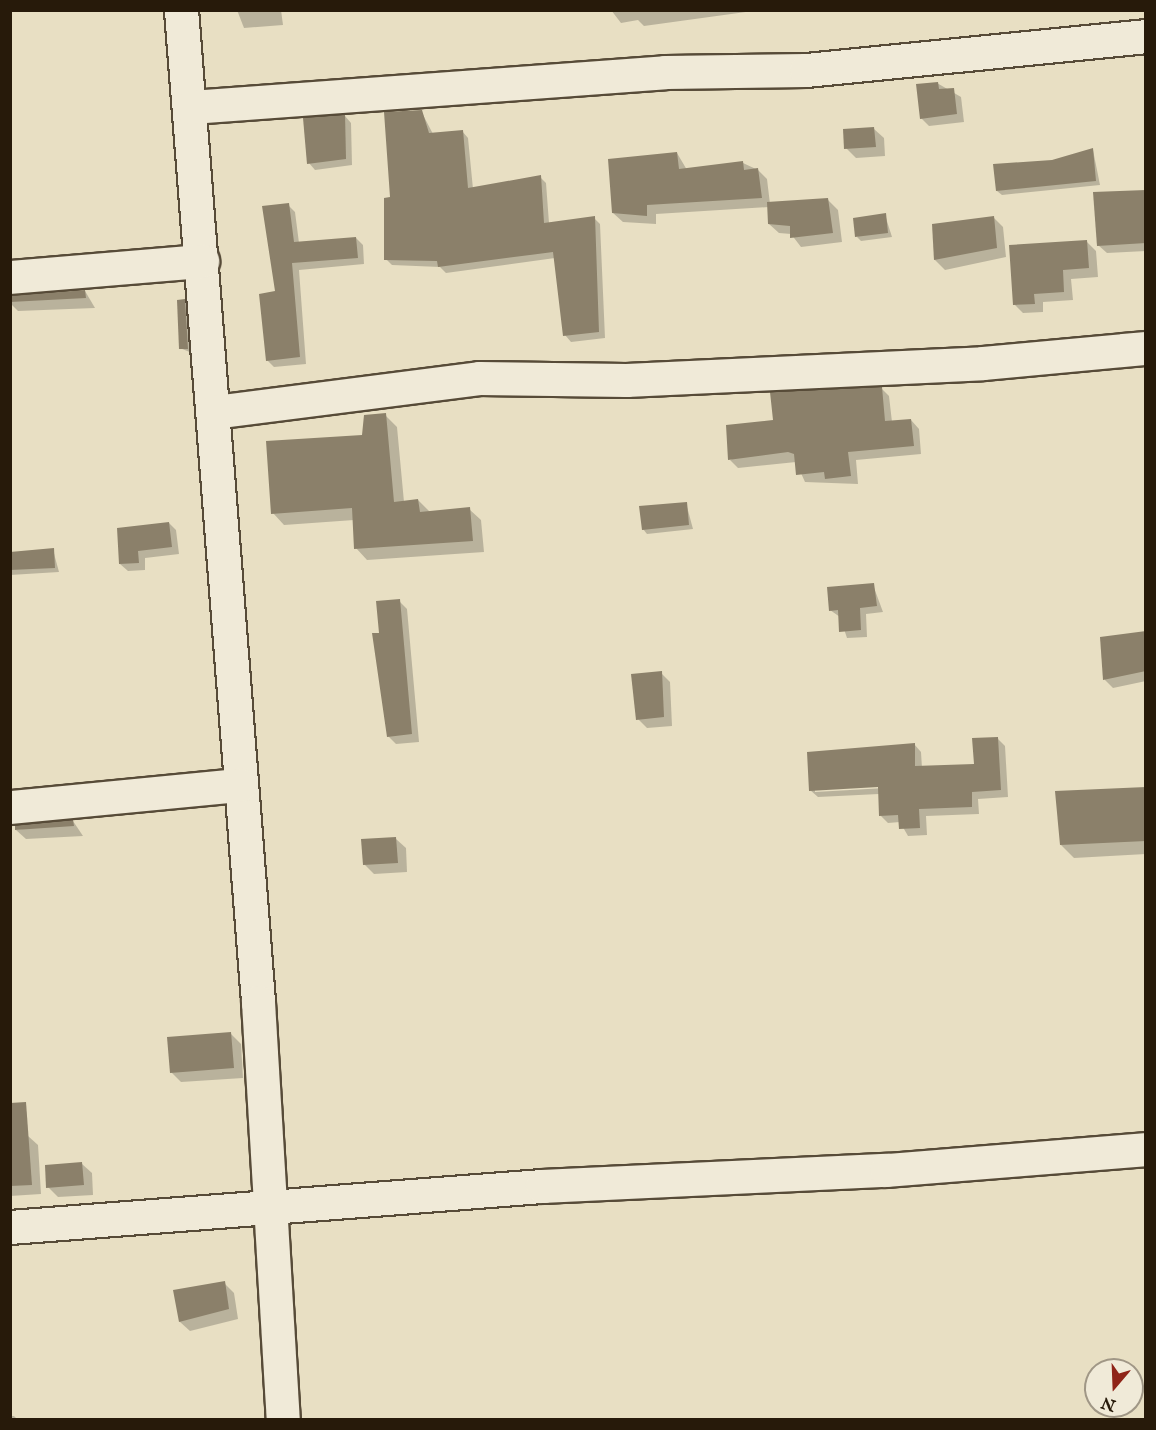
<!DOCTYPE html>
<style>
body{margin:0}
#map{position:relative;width:1156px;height:1430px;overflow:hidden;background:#e8dfc3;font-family:"IM FELL English",serif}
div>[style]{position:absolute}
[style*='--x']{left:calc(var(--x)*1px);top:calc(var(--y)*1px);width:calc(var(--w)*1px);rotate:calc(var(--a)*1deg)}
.shadow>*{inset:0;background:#0003}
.building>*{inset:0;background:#8b806a}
.roads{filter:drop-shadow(2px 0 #574b38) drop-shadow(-2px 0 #574b38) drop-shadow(0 2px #574b38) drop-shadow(0 -2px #574b38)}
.minor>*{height:33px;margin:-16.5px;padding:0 16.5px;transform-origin:16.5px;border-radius:16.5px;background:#f0ead8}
span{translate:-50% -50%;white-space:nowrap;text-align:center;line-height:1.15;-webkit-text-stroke:5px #f0ead8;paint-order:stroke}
.frame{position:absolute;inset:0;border:12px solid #271a0a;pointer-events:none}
.north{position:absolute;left:1084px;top:1358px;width:60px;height:60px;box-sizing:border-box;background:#f0ead8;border:2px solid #a09786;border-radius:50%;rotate:199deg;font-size:16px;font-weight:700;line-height:24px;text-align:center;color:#271a0a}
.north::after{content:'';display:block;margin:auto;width:21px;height:27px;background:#8f2418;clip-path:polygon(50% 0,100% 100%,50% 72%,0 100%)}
</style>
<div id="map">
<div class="shadow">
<div style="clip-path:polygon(237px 10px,281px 10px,283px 25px,244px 28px)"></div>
<div style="clip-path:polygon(611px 10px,753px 10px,753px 11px,644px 26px,638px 20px,621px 23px)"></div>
<div style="clip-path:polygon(937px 83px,961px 97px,964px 122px,929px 126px,921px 118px)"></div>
<div style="clip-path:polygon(421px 111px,433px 134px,462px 131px,468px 138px,473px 189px,540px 177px,546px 183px,549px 223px,594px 218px,600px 224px,605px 338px,571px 342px,565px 335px,555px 258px,446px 273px,440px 267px,392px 265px,386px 259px,392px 199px)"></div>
<div style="clip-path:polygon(345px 116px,351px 123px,352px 165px,315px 170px,309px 163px)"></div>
<div style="clip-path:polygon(874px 129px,884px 138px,885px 156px,856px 158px,846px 148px)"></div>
<div style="clip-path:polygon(1093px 150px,1100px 185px,1002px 195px,997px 191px,1052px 161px)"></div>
<div style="clip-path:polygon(677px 153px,687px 170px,743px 163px,758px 170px,767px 179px,770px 204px,828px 200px,838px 210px,842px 242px,801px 247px,791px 234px,779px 233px,769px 224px,769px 207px,656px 214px,656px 224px,623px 222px,613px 213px)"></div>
<div style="clip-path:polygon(1146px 192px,1146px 251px,1107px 253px,1098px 245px)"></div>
<div style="clip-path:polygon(288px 205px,295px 212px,299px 243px,356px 238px,363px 245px,364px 264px,299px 270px,306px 364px,274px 367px,267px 360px)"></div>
<div style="clip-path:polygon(885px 215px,892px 237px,861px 241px,857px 237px)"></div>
<div style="clip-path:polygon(994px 218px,1003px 227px,1006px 257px,945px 270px,935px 260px,934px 225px)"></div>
<div style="clip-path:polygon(1087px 242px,1096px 251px,1098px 277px,1071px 279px,1073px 300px,1043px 302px,1043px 312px,1023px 313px,1014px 304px)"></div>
<div style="clip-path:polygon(85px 291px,95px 308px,18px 311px,10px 303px,10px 296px)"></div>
<div style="clip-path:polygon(184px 301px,189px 305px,192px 353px,180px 348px)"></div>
<div style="clip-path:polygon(881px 388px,889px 396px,892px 422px,911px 420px,919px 429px,921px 454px,856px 460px,858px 484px,805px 482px,796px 462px,738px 468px,730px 460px)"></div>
<div style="clip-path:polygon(385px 415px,397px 427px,404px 502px,418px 500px,430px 512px,469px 509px,481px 520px,484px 552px,367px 560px,356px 548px,354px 520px,284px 525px,273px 513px)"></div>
<div style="clip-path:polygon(686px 503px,693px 529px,647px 534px,643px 529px)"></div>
<div style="clip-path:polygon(169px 523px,176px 530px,179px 554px,145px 558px,145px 570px,128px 571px,120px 564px)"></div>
<div style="clip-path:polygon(53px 550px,59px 572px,10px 575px,10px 553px)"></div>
<div style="clip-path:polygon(873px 585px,883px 612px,866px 614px,867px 637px,847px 638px,840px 617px,830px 610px)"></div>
<div style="clip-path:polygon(399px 601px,407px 609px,419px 742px,396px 744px,388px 736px,380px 634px)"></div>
<div style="clip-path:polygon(1146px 633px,1146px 681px,1113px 688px,1105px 680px,1101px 638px)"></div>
<div style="clip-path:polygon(661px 673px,670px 682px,672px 726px,647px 728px,638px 719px)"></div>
<div style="clip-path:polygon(evenodd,997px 738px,1005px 746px,1008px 797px,978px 799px,979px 814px,926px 816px,927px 835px,908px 836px,900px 822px,888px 823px,881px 816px,879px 794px,818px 797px,810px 790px,914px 744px,921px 752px,922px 768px,976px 765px,997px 738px,885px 785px,885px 788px,815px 792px,815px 789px,885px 785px)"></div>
<div style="clip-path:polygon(1146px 788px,1146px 854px,1074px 858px,1061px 845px)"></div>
<div style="clip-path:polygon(73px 821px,83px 836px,26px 839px,16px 830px)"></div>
<div style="clip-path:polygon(396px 839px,406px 848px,407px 872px,374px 874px,364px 864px)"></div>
<div style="clip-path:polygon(231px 1034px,241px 1044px,243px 1078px,181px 1082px,171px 1072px)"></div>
<div style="clip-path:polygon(28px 1136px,38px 1145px,41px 1194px,10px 1196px,10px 1137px)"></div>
<div style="clip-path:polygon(82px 1164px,92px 1173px,93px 1195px,58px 1197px,48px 1187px)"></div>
<div style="clip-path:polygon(224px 1283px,234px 1293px,238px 1319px,190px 1331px,180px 1322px,175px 1291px)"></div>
<div style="clip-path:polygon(10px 1416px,14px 1416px,18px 1420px,10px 1420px)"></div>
</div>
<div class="building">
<div style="clip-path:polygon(938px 82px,939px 89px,954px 88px,957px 114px,920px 119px,916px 84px)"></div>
<div style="clip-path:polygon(422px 110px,429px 133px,463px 130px,468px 188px,541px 175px,544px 223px,595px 216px,599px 332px,563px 336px,553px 252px,438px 267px,437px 261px,384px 260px,384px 198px,390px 197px,384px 112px)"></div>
<div style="clip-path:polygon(345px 114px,346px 159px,307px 164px,303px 118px)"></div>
<div style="clip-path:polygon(874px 127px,876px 147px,844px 149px,843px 129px)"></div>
<div style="clip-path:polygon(1093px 148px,1096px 181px,996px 191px,993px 164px,1052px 160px)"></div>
<div style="clip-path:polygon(677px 152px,679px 169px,743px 161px,744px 170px,758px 168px,762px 198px,647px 205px,647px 216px,612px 213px,608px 159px)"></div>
<div style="clip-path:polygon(1146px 190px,1146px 243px,1097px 246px,1093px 192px)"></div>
<div style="clip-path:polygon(828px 198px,833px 233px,790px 238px,790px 226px,768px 224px,767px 202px)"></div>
<div style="clip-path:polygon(289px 203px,294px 242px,356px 237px,358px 258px,292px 263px,300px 357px,266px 361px,259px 294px,275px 291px,262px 206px)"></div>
<div style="clip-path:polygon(886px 213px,888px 233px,855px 237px,853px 218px)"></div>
<div style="clip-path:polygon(994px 216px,997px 248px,934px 260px,932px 224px)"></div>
<div style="clip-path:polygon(1087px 240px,1089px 268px,1063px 270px,1064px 292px,1034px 294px,1035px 304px,1013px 305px,1009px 245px)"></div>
<div style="clip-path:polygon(85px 290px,86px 298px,10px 302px,10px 296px)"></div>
<div style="clip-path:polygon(185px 299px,188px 349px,179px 349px,177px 300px)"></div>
<div style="clip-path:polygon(882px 387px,885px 421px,911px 419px,914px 446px,848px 452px,851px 476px,825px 479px,824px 472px,796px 475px,794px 454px,788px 452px,728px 460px,726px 425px,773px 420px,770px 392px)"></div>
<div style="clip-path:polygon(386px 413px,394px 502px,418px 499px,420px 512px,470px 507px,473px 541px,354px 549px,352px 508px,271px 514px,266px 441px,362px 435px,364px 415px)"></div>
<div style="clip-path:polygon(687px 502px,689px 525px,642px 530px,639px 506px)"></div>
<div style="clip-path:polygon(169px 522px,172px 547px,138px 551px,139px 563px,119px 564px,117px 528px)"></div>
<div style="clip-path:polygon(54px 548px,55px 568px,10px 570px,10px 552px)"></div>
<div style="clip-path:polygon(874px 583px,877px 606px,860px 608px,861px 630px,839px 632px,838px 610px,829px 611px,827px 587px)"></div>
<div style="clip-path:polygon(400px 599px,412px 734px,387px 737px,372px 633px,379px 633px,376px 601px)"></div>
<div style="clip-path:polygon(1146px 631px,1146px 671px,1103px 680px,1100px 637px)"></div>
<div style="clip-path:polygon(662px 671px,664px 717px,636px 720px,631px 674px)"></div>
<div style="clip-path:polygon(998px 737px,1001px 790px,972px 792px,972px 807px,919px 809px,920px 828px,899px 829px,898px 815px,879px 816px,878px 787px,809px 791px,807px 752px,915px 743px,915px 766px,974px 764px,972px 738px)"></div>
<div style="clip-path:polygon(1146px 787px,1146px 841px,1060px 845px,1055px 791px)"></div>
<div style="clip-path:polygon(73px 820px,74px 826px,15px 830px,15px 825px)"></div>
<div style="clip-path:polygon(396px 837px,398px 863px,363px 865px,361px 839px)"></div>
<div style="clip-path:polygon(231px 1032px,234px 1068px,170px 1073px,167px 1037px)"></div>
<div style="clip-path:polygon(26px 1102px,32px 1185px,10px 1186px,10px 1103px)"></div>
<div style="clip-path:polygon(82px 1162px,84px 1185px,46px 1188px,45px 1165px)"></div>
<div style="clip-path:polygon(225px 1281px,229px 1309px,179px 1322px,173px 1290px)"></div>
</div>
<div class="roads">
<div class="minor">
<div style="--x:181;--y:10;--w:995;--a:85.56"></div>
<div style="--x:258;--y:1002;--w:419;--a:86.6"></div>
<div style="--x:191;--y:107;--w:475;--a:-4.2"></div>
<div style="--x:665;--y:72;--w:141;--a:-0.8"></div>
<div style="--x:806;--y:70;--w:342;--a:-5.7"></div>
<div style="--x:10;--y:277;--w:193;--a:-4.8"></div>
<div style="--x:214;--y:412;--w:267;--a:-7.3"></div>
<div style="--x:479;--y:378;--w:147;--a:0.8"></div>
<div style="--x:626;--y:380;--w:357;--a:-2.7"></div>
<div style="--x:983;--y:363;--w:164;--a:-5.3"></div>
<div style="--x:10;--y:807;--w:231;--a:-5.5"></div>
<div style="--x:10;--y:1227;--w:534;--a:-4.41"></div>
<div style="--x:542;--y:1186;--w:344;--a:-2.7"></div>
<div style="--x:886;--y:1170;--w:261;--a:-4.6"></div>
</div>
</div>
<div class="frame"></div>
<div class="north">N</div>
</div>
